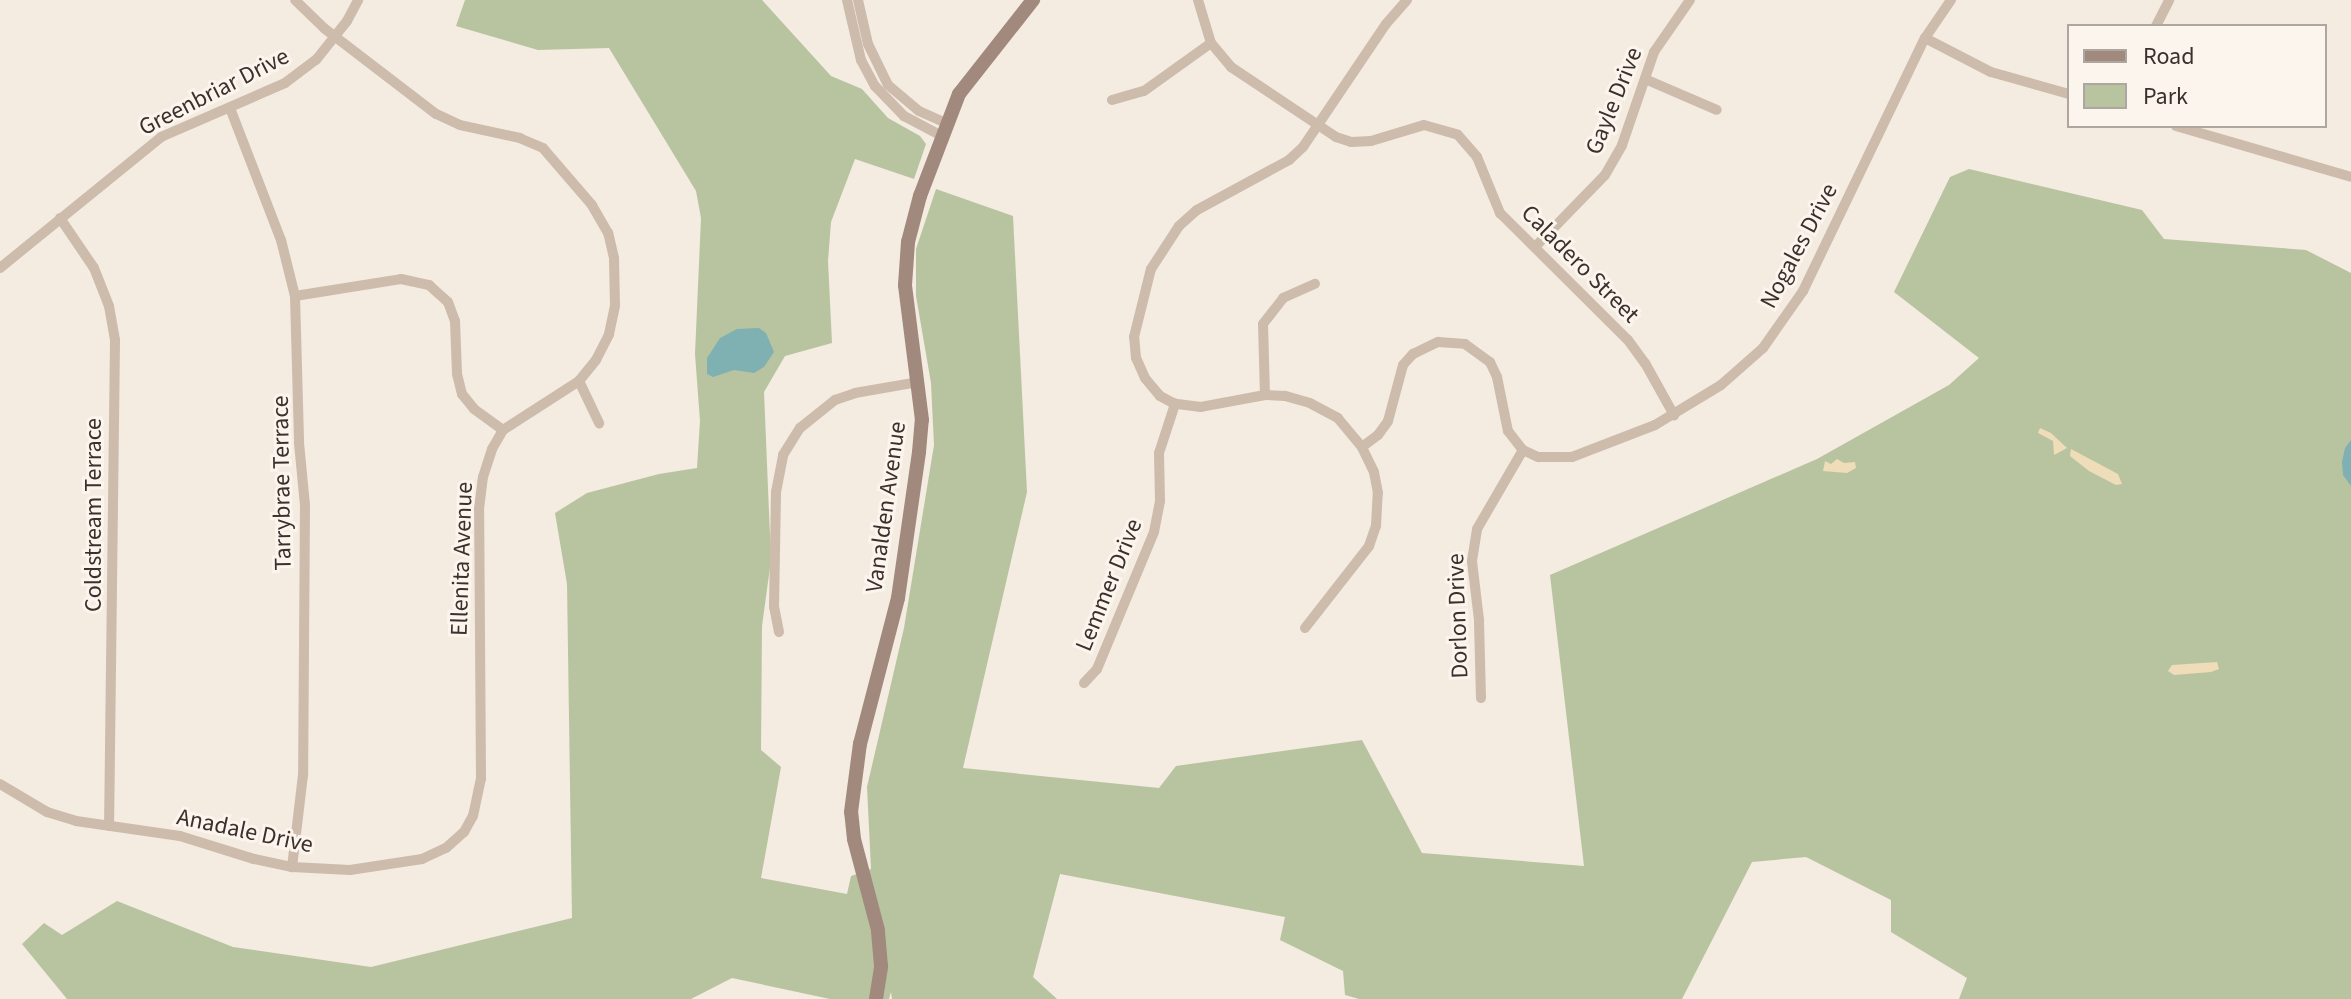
<!DOCTYPE html>
<style>
body{margin:0}
#map{position:relative;width:2351px;height:999px;overflow:hidden;background:#f4ebe1;font-family:"Source Sans 3",sans-serif}
div>[style]{position:absolute}
[style*='--x']{left:calc(var(--x)*1px);top:calc(var(--y)*1px);width:calc(var(--w)*1px);rotate:calc(var(--a)*1deg)}
.green>*{inset:0;background:#b8c4a0}
.sand>*{inset:0;background:#efdcb8}
.water>*{inset:0;background:#7fb0b2}
.minor>*{height:10px;margin:-5px;padding:0 5px;transform-origin:5px;border-radius:5px;background:#cdbbac}
.secondary>*{height:14px;margin:-7px;padding:0 7px;transform-origin:7px;border-radius:7px;background:#a18a7d}
span{translate:-50% -50%;white-space:nowrap;text-align:center;line-height:1.15;-webkit-text-stroke:6px #fbf5ee;paint-order:stroke}
.street-label{font-size:24px;color:#3b302b}
.legend{position:absolute;left:2067px;top:24px;width:260px;height:104px;box-sizing:border-box;background:#fbf5ee;border:2px solid #aea6a0;margin:0;padding:10px 14px;list-style:none;font-size:24px;color:#3b302b}
.legend li{display:flex;align-items:center;gap:16px;height:40px}
.legend b{width:40px;border:2px solid #aea6a0}
</style>
<div id="map">
<div class="green">
<div style="clip-path:polygon(465px 0,762px 0,831px 76px,862px 89px,888px 118px,920px 136px,926px 144px,914px 179px,855px 159px,831px 222px,828px 261px,832px 343px,785px 356px,764px 392px,771px 560px,762px 626px,761px 750px,781px 767px,761px 878px,847px 894px,851px 876px,871px 869px,867px 787px,904px 628px,934px 445px,931px 383px,916px 296px,916px 249px,936px 189px,1013px 216px,1027px 492px,963px 768px,1159px 788px,1176px 766px,1362px 740px,1422px 853px,1584px 866px,1550px 575px,1817px 459px,1949px 385px,1979px 358px,1894px 292px,1950px 177px,1969px 169px,2142px 210px,2164px 239px,2306px 250px,2351px 273px,2351px 999px,1959px 999px,1967px 978px,1891px 932px,1891px 900px,1806px 857px,1752px 862px,1682px 999px,1359px 999px,1345px 995px,1343px 971px,1280px 940px,1285px 917px,1060px 874px,1033px 977px,1057px 999px,892px 999px,891px 992px,889px 999px,830px 999px,732px 978px,691px 999px,67px 999px,22px 944px,44px 923px,62px 935px,117px 901px,233px 947px,371px 967px,572px 918px,567px 584px,555px 513px,587px 493px,659px 474px,697px 468px,700px 421px,695px 354px,701px 218px,696px 191px,609px 48px,538px 50px,456px 26px)"></div>
</div>
<div class="sand">
<div style="clip-path:polygon(2040px 428px,2051px 433px,2067px 448px,2054px 455px,2053px 441px,2038px 433px)"></div>
<div style="clip-path:polygon(2071px 449px,2118px 474px,2122px 484px,2116px 485px,2089px 471px,2070px 456px)"></div>
<div style="clip-path:polygon(1837px 459px,1844px 463px,1855px 462px,1856px 468px,1847px 473px,1823px 471px,1825px 461px,1831px 464px)"></div>
<div style="clip-path:polygon(2217px 662px,2219px 669px,2211px 672px,2174px 675px,2168px 671px,2172px 665px)"></div>
</div>
<div class="water">
<div style="clip-path:polygon(759px 328px,766px 333px,774px 352px,764px 367px,754px 373px,734px 370px,713px 377px,707px 374px,707px 358px,720px 338px,737px 329px)"></div>
<div style="clip-path:polygon(2351px 440px,2351px 486px,2343px 475px,2342px 462px,2345px 448px)"></div>
</div>
<div class="minor">
<div style="--x:847;--y:0;--w:62;--a:76.9"></div>
<div style="--x:861;--y:60;--w:30;--a:62"></div>
<div style="--x:875;--y:86;--w:42;--a:46"></div>
<div style="--x:904;--y:116;--w:43;--a:27.8"></div>
<div style="--x:858;--y:0;--w:45;--a:77.2"></div>
<div style="--x:868;--y:44;--w:46;--a:64"></div>
<div style="--x:888;--y:85;--w:40;--a:40"></div>
<div style="--x:919;--y:111;--w:30;--a:24"></div>
<div style="--x:1198;--y:0;--w:45;--a:73.2"></div>
<div style="--x:1211;--y:43;--w:31;--a:50"></div>
<div style="--x:1231;--y:67;--w:126;--a:33.7"></div>
<div style="--x:1336;--y:137;--w:16;--a:18"></div>
<div style="--x:1351;--y:142;--w:20;--a:-3"></div>
<div style="--x:1371;--y:141;--w:55;--a:-16.8"></div>
<div style="--x:1424;--y:125;--w:35;--a:16"></div>
<div style="--x:1458;--y:135;--w:29;--a:49"></div>
<div style="--x:1477;--y:157;--w:61;--a:67.7"></div>
<div style="--x:1500;--y:213;--w:180;--a:44.8"></div>
<div style="--x:1628;--y:340;--w:29;--a:54"></div>
<div style="--x:1645;--y:363;--w:60;--a:60.9"></div>
<div style="--x:2156;--y:26;--w:29;--a:-63"></div>
<div style="--x:1925;--y:38;--w:74;--a:27.3"></div>
<div style="--x:1991;--y:72;--w:81;--a:15.8"></div>
<div style="--x:1645;--y:79;--w:78;--a:23.3"></div>
<div style="--x:1112;--y:100;--w:33;--a:-16"></div>
<div style="--x:1144;--y:91;--w:82;--a:-35.6"></div>
<div style="--x:230;--y:108;--w:142;--a:68.9"></div>
<div style="--x:281;--y:240;--w:58;--a:76"></div>
<div style="--x:295;--y:296;--w:147;--a:88.4"></div>
<div style="--x:299;--y:443;--w:62;--a:84.5"></div>
<div style="--x:305;--y:505;--w:270;--a:90.4"></div>
<div style="--x:303;--y:775;--w:93;--a:96.8"></div>
<div style="--x:2176;--y:126;--w:182;--a:16.2"></div>
<div style="--x:60;--y:218;--w:60;--a:55.8"></div>
<div style="--x:94;--y:268;--w:41;--a:68.5"></div>
<div style="--x:109;--y:306;--w:35;--a:80"></div>
<div style="--x:115;--y:340;--w:486;--a:90.7"></div>
<div style="--x:1535;--y:247;--w:100;--a:-45.8"></div>
<div style="--x:1605;--y:175;--w:34;--a:-60"></div>
<div style="--x:1622;--y:145;--w:98;--a:-71"></div>
<div style="--x:1654;--y:52;--w:63;--a:-55.3"></div>
<div style="--x:0;--y:268;--w:208;--a:-39.1"></div>
<div style="--x:161;--y:137;--w:135;--a:-23.5"></div>
<div style="--x:285;--y:83;--w:39;--a:-37"></div>
<div style="--x:316;--y:60;--w:50;--a:-51.5"></div>
<div style="--x:347;--y:21;--w:24;--a:-62"></div>
<div style="--x:295;--y:296;--w:107;--a:-9.1"></div>
<div style="--x:401;--y:279;--w:29;--a:12"></div>
<div style="--x:429;--y:285;--w:25;--a:42"></div>
<div style="--x:448;--y:302;--w:20;--a:70"></div>
<div style="--x:455;--y:321;--w:53;--a:87.8"></div>
<div style="--x:457;--y:374;--w:21;--a:76"></div>
<div style="--x:462;--y:394;--w:19;--a:51"></div>
<div style="--x:474;--y:409;--w:36;--a:36"></div>
<div style="--x:579;--y:381;--w:47;--a:64.5"></div>
<div style="--x:1265;--y:395;--w:71;--a:-91.6"></div>
<div style="--x:1263;--y:324;--w:33;--a:-52"></div>
<div style="--x:1283;--y:298;--w:35;--a:-24"></div>
<div style="--x:1362;--y:447;--w:20;--a:-37"></div>
<div style="--x:1378;--y:435;--w:17;--a:-54"></div>
<div style="--x:1388;--y:421;--w:58;--a:-75"></div>
<div style="--x:1403;--y:365;--w:15;--a:-48"></div>
<div style="--x:1413;--y:354;--w:28;--a:-26"></div>
<div style="--x:1438;--y:342;--w:27;--a:4"></div>
<div style="--x:1465;--y:344;--w:31;--a:36"></div>
<div style="--x:1490;--y:362;--w:17;--a:65"></div>
<div style="--x:1497;--y:377;--w:55;--a:78.5"></div>
<div style="--x:1508;--y:431;--w:24;--a:52"></div>
<div style="--x:1523;--y:450;--w:17;--a:25"></div>
<div style="--x:1538;--y:457;--w:34;--a:0"></div>
<div style="--x:1572;--y:457;--w:89;--a:-21.1"></div>
<div style="--x:1655;--y:425;--w:77;--a:-31.2"></div>
<div style="--x:1721;--y:385;--w:56;--a:-41.4"></div>
<div style="--x:1763;--y:348;--w:70;--a:-54.9"></div>
<div style="--x:1803;--y:291;--w:281;--a:-64.3"></div>
<div style="--x:1925;--y:38;--w:46;--a:-55.6"></div>
<div style="--x:1305;--y:628;--w:104;--a:-52"></div>
<div style="--x:1369;--y:546;--w:21;--a:-71"></div>
<div style="--x:1376;--y:526;--w:33;--a:-87"></div>
<div style="--x:1378;--y:493;--w:21;--a:-101"></div>
<div style="--x:1374;--y:472;--w:28;--a:-116"></div>
<div style="--x:1362;--y:447;--w:38;--a:-130"></div>
<div style="--x:1338;--y:418;--w:32;--a:-152"></div>
<div style="--x:1310;--y:403;--w:26;--a:-164"></div>
<div style="--x:1285;--y:396;--w:20;--a:-177"></div>
<div style="--x:1265;--y:395;--w:65;--a:169.4"></div>
<div style="--x:1201;--y:407;--w:26;--a:-173"></div>
<div style="--x:1175;--y:404;--w:17;--a:-152"></div>
<div style="--x:1160;--y:396;--w:23;--a:-130"></div>
<div style="--x:1145;--y:378;--w:22;--a:-114"></div>
<div style="--x:1136;--y:358;--w:21;--a:-95"></div>
<div style="--x:1134;--y:337;--w:70;--a:-76"></div>
<div style="--x:1151;--y:269;--w:51;--a:-56.9"></div>
<div style="--x:1179;--y:226;--w:24;--a:-42"></div>
<div style="--x:1197;--y:210;--w:105;--a:-28.5"></div>
<div style="--x:1289;--y:160;--w:19;--a:-43"></div>
<div style="--x:1303;--y:147;--w:148;--a:-56"></div>
<div style="--x:1386;--y:24;--w:32;--a:-49"></div>
<div style="--x:779;--y:632;--w:25;--a:-101"></div>
<div style="--x:774;--y:607;--w:115;--a:-89"></div>
<div style="--x:776;--y:492;--w:38;--a:-79"></div>
<div style="--x:783;--y:455;--w:32;--a:-58"></div>
<div style="--x:800;--y:428;--w:45;--a:-38.7"></div>
<div style="--x:835;--y:400;--w:21;--a:-19"></div>
<div style="--x:855;--y:393;--w:65;--a:-9.8"></div>
<div style="--x:1084;--y:683;--w:19;--a:-47"></div>
<div style="--x:1097;--y:669;--w:148;--a:-67.4"></div>
<div style="--x:1154;--y:532;--w:32;--a:-79"></div>
<div style="--x:1160;--y:501;--w:48;--a:-91.2"></div>
<div style="--x:1159;--y:453;--w:52;--a:-71.9"></div>
<div style="--x:1481;--y:698;--w:78;--a:-91.5"></div>
<div style="--x:1479;--y:620;--w:59;--a:-96.8"></div>
<div style="--x:1472;--y:561;--w:32;--a:-81"></div>
<div style="--x:1477;--y:529;--w:91;--a:-59.8"></div>
<div style="--x:0;--y:784;--w:55;--a:30.8"></div>
<div style="--x:47;--y:812;--w:30;--a:17"></div>
<div style="--x:76;--y:821;--w:105;--a:8.2"></div>
<div style="--x:180;--y:836;--w:77;--a:17.3"></div>
<div style="--x:254;--y:859;--w:39;--a:12"></div>
<div style="--x:292;--y:867;--w:58;--a:3"></div>
<div style="--x:350;--y:870;--w:73;--a:-8.7"></div>
<div style="--x:422;--y:859;--w:26;--a:-25"></div>
<div style="--x:446;--y:848;--w:24;--a:-42"></div>
<div style="--x:464;--y:832;--w:18;--a:-61"></div>
<div style="--x:473;--y:816;--w:38;--a:-78"></div>
<div style="--x:481;--y:779;--w:270;--a:-90.4"></div>
<div style="--x:479;--y:509;--w:32;--a:-83"></div>
<div style="--x:483;--y:477;--w:29;--a:-72"></div>
<div style="--x:492;--y:449;--w:22;--a:-60"></div>
<div style="--x:503;--y:430;--w:90;--a:-32.8"></div>
<div style="--x:579;--y:381;--w:27;--a:-51"></div>
<div style="--x:596;--y:360;--w:29;--a:-63"></div>
<div style="--x:609;--y:334;--w:29;--a:-78"></div>
<div style="--x:615;--y:306;--w:48;--a:-91.2"></div>
<div style="--x:614;--y:258;--w:26;--a:-103"></div>
<div style="--x:608;--y:233;--w:32;--a:-120"></div>
<div style="--x:592;--y:205;--w:75;--a:-130.7"></div>
<div style="--x:543;--y:148;--w:25;--a:-157"></div>
<div style="--x:520;--y:138;--w:61;--a:-167.8"></div>
<div style="--x:460;--y:125;--w:26;--a:-155"></div>
<div style="--x:436;--y:114;--w:141;--a:-142.5"></div>
<div style="--x:324;--y:28;--w:40;--a:-136"></div>
</div>
<div class="secondary">
<div style="--x:876;--y:999;--w:33;--a:-81"></div>
<div style="--x:881;--y:966;--w:36;--a:-95"></div>
<div style="--x:878;--y:930;--w:94;--a:-104.8"></div>
<div style="--x:854;--y:839;--w:27;--a:-96"></div>
<div style="--x:851;--y:812;--w:69;--a:-82.5"></div>
<div style="--x:860;--y:744;--w:151;--a:-75.4"></div>
<div style="--x:898;--y:598;--w:148;--a:-81.8"></div>
<div style="--x:919;--y:452;--w:32;--a:-85"></div>
<div style="--x:922;--y:420;--w:136;--a:-97.2"></div>
<div style="--x:905;--y:285;--w:43;--a:-86"></div>
<div style="--x:908;--y:242;--w:48;--a:-75.4"></div>
<div style="--x:920;--y:196;--w:109;--a:-69.1"></div>
<div style="--x:959;--y:94;--w:120;--a:-51.8"></div>
</div>
<div class="street-label">
<span style="left:214px;top:92px;rotate:-27deg">Greenbriar Drive</span>
<span style="left:1614px;top:101px;rotate:-68deg">Gayle Drive</span>
<span style="left:1799px;top:246px;rotate:-62deg">Nogales Drive</span>
<span style="left:1580px;top:264px;rotate:45deg">Caladero Street</span>
<span style="left:282px;top:483px;rotate:-91deg">Tarrybrae Terrace</span>
<span style="left:886px;top:507px;rotate:-82deg">Vanalden Avenue</span>
<span style="left:94px;top:515px;rotate:-90deg">Coldstream Terrace</span>
<span style="left:462px;top:559px;rotate:-88deg">Ellenita Avenue</span>
<span style="left:1109px;top:585px;rotate:-68deg">Lemmer Drive</span>
<span style="left:1458px;top:616px;rotate:-92deg">Dorlon Drive</span>
<span style="left:245px;top:831px;rotate:12deg">Anadale Drive</span>
</div>
<ul class="legend">
<li><b style="height:10px;background:#a18a7d"></b>Road</li>
<li><b style="height:22px;background:#b8c4a0"></b>Park</li>
</ul>
</div>
